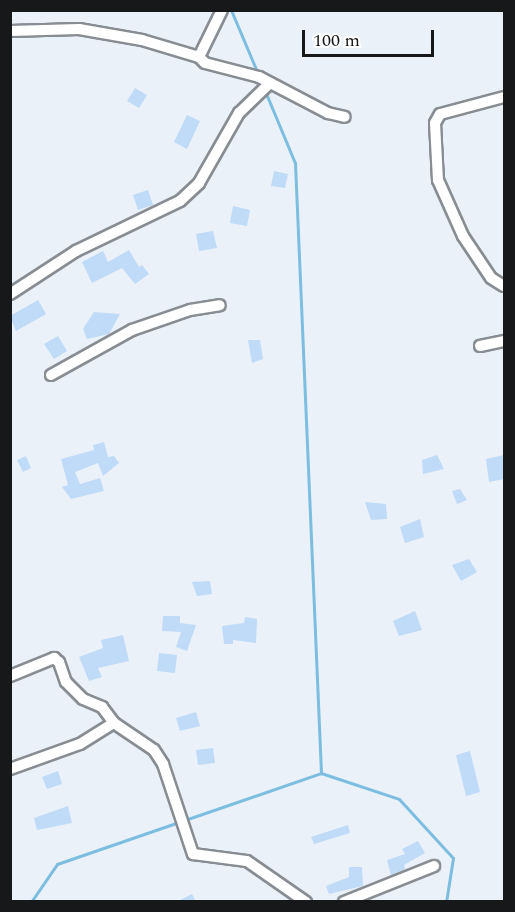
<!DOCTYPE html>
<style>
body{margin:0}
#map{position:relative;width:515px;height:912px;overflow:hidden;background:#ebf1f8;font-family:Spectral,serif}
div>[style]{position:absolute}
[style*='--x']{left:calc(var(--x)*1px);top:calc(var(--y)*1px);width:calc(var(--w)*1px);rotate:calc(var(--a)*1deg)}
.stream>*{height:3px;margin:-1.5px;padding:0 1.5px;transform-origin:1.5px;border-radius:1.5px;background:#7cbde0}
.building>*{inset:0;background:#bfdbf8}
.roads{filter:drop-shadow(2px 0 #878d92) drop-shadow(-2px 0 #878d92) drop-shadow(0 2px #878d92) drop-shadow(0 -2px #878d92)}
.street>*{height:10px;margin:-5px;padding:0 5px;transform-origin:5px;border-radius:5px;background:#fff}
span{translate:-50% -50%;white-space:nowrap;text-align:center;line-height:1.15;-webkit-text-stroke:4.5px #fefefe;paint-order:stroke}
.frame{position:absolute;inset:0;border:12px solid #16181a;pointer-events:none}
.scale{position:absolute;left:302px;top:30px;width:132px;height:27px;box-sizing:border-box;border:3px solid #16181a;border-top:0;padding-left:8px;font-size:18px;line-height:21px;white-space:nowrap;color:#16181a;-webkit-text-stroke:4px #fefefe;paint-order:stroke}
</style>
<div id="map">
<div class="stream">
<div style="--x:231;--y:10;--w:69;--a:67.1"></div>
<div style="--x:265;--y:91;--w:78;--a:67.4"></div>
<div style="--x:295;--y:163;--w:611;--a:87.56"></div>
<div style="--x:321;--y:773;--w:82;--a:18.4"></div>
<div style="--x:399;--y:799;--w:80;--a:47.5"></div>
<div style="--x:453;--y:858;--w:45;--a:99"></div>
<div style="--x:31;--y:902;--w:46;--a:-55.6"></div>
<div style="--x:57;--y:864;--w:279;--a:-19"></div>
</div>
<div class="building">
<div style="clip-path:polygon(135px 88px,147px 95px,139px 108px,127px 101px)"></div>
<div style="clip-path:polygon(187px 115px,200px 121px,187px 149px,174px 142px)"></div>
<div style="clip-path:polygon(274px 171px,288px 174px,285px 188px,271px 186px)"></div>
<div style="clip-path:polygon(148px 190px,153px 205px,138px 210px,133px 195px)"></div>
<div style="clip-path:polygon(233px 206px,250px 210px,247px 226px,230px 223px)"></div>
<div style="clip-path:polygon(213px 231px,217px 248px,199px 251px,196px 234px)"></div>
<div style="clip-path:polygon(129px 250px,139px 267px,142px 265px,149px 274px,135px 284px,122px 268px,92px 283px,82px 262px,103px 251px,108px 262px)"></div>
<div style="clip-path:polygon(38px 300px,46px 314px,16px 331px,10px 316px)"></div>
<div style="clip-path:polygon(94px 312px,120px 314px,109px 334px,87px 339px,83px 329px)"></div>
<div style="clip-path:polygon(58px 336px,67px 351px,54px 359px,44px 344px)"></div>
<div style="clip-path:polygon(248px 340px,260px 340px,263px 359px,252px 363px)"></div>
<div style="clip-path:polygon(104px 442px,108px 457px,114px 456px,119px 463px,103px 476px,98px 463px,75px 472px,80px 484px,100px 478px,104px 491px,71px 499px,62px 487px,68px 485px,61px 459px,94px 450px,93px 445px)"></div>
<div style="clip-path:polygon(437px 455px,444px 469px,423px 474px,422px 460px)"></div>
<div style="clip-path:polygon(504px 455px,504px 479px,489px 482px,486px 459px)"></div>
<div style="clip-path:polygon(26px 456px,31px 468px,23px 472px,17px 460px)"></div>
<div style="clip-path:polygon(460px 489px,467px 500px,457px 504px,452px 491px)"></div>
<div style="clip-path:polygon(365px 502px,386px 504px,387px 519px,371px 520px)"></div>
<div style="clip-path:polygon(420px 519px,424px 537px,405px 543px,400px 527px)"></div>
<div style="clip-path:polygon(469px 559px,477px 572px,461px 581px,452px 565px)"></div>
<div style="clip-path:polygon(210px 581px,212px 594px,197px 596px,192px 582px)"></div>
<div style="clip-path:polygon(415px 611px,422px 630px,399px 636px,393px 621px)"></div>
<div style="clip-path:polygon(163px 616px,180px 616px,180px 623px,196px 625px,187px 651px,176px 647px,181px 632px,162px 631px)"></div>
<div style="clip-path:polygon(245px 617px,257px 619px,256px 643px,233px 640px,233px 644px,224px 644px,222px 626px,244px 623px)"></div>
<div style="clip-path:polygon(123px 635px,129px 661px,98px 668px,102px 677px,89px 681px,79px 657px,103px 648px,101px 640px)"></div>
<div style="clip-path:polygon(159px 653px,177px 655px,175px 673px,157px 671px)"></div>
<div style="clip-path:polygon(196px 712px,200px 726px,180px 731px,176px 718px)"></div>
<div style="clip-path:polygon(213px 748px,215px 763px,198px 765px,196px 750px)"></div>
<div style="clip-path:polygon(470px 751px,480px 792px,466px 796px,456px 755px)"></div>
<div style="clip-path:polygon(58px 771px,62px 784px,47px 789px,42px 777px)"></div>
<div style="clip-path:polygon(68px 806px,72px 823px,37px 830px,34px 818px)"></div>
<div style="clip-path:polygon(348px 825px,350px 833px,314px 844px,311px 837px)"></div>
<div style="clip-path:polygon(418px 841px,425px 853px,404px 865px,405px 869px,391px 875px,387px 860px,405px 854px,402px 849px)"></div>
<div style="clip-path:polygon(349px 867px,362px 867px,363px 886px,329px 894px,326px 886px,349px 877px)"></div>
<div style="clip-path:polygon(192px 894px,196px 902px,176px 902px)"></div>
</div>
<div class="roads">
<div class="street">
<div style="--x:10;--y:31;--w:69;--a:-1.7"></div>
<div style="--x:79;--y:29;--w:64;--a:9.9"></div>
<div style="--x:142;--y:40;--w:59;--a:16.6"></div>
<div style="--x:199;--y:57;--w:52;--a:-63.9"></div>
<div style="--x:199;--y:57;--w:8;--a:45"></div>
<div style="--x:205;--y:63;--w:56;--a:14.5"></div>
<div style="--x:259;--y:77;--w:78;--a:27.6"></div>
<div style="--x:328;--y:113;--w:17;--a:13"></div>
<div style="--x:504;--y:97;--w:66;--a:165.1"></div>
<div style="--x:440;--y:114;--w:10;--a:119"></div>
<div style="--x:435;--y:123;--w:57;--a:87"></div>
<div style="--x:438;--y:180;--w:61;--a:65.9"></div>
<div style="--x:463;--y:236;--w:50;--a:56.3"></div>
<div style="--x:491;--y:278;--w:15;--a:32"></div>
<div style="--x:10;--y:294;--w:79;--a:-33.1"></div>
<div style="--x:76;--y:251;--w:115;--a:-25.7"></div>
<div style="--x:180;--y:201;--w:26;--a:-43"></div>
<div style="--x:199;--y:183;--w:81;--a:-60.3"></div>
<div style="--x:239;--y:113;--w:43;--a:-44.1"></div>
<div style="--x:480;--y:346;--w:25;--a:-12"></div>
<div style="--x:51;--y:375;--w:93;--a:-29.1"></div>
<div style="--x:132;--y:330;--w:61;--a:-19"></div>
<div style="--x:190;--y:310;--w:30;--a:-9"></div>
<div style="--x:10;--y:676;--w:48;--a:-22.2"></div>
<div style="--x:54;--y:658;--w:6;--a:39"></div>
<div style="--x:59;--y:662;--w:21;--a:71"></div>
<div style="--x:66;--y:682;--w:24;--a:45"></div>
<div style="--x:83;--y:699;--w:21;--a:23"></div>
<div style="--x:102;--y:707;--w:20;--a:53"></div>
<div style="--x:114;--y:723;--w:48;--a:34"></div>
<div style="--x:154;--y:750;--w:17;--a:57"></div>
<div style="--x:163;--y:764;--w:95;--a:71.6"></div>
<div style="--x:193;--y:854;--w:54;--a:7.4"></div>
<div style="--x:247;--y:861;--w:72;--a:34.8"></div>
<div style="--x:10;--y:769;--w:74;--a:-19.7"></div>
<div style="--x:80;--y:744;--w:40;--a:-32"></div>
<div style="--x:344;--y:902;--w:97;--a:-21.8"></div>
</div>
</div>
<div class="frame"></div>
<div class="scale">100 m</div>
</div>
